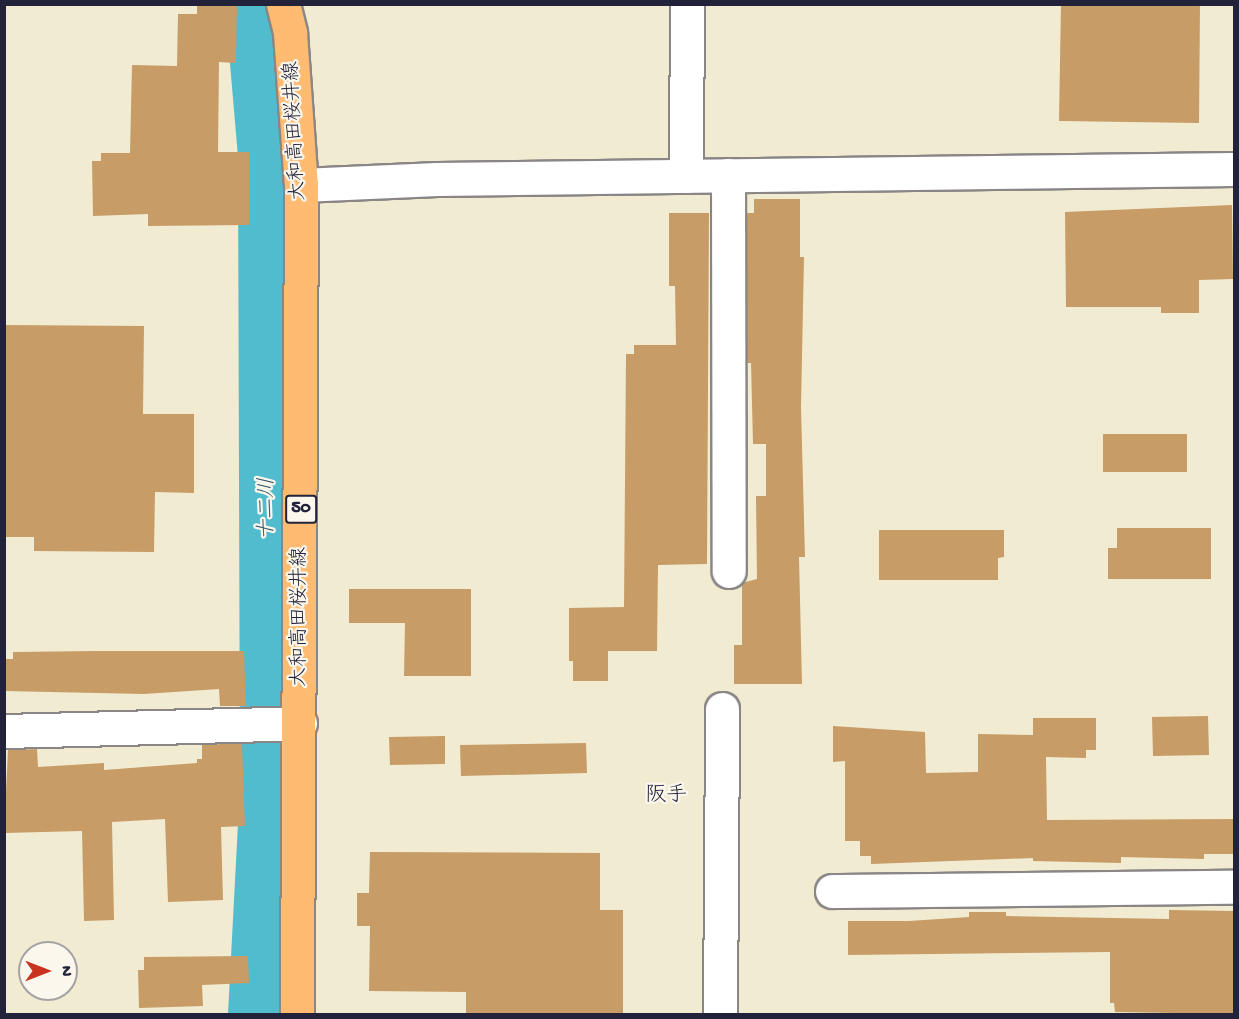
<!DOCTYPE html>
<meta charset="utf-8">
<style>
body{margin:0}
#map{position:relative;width:1239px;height:1019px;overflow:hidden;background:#f1ebd2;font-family:"Gochi Hand","Klee One",sans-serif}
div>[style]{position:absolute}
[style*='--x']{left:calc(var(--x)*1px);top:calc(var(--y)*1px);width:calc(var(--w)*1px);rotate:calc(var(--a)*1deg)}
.river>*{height:60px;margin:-30px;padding:0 30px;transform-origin:30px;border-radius:30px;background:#51bccd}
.building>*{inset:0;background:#c79c66}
.roads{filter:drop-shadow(2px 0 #8a8686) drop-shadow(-2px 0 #8a8686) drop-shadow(0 2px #8a8686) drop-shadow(0 -2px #8a8686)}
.minor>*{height:33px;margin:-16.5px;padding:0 16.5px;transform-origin:16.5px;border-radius:16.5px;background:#fff}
.major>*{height:33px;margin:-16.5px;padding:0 16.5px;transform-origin:16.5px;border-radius:16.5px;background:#ffbb71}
span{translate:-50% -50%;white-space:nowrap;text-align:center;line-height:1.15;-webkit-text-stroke:4.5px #fbf7ec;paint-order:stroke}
.shield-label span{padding:2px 4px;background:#fbf7ec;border:2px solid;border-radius:4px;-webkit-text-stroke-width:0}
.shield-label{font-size:18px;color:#22223b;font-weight:700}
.street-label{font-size:20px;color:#22223b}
.water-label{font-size:21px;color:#32586e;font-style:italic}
.neighbourhood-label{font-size:21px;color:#22223b}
.frame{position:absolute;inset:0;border:6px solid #22223b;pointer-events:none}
.north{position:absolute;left:18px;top:941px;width:60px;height:60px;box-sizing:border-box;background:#fbf7ec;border:2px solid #a4a2a5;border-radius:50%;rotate:90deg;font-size:16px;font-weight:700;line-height:24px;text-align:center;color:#22223b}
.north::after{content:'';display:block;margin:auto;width:21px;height:27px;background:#c8321e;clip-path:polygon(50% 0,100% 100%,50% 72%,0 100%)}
</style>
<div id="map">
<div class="river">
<div style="--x:255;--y:4;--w:154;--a:85.1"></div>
<div style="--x:268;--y:157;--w:629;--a:89.82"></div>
<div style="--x:270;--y:786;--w:228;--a:93"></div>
</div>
<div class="building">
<div style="clip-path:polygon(197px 4px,237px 4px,236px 63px,219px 62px,218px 152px,249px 152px,249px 225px,148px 226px,148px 214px,93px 216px,92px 161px,101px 161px,101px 153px,130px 153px,132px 65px,177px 66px,178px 14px,197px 14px)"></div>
<div style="clip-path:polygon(1061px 4px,1200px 4px,1199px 123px,1059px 121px)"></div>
<div style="clip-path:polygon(754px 199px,800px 199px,800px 257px,804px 257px,801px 407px,805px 557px,799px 557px,802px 684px,734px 684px,734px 645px,742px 645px,742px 583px,757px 579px,756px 496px,766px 496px,766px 444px,753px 444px,751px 363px,747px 363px,747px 213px,754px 213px)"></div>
<div style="clip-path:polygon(1232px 205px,1233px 279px,1199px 280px,1199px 313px,1161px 313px,1161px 307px,1066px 307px,1065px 212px)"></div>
<div style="clip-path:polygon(669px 213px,709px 213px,707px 564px,658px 565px,657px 651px,608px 651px,608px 681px,573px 681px,573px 661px,569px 661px,569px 608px,624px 607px,626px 354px,634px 354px,634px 345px,676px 345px,675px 286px,669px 286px)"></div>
<div style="clip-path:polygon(4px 325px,144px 326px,143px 414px,194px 414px,194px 493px,155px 492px,154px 552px,34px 551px,34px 537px,4px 537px)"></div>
<div style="clip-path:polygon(1103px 434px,1187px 434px,1187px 472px,1103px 472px)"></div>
<div style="clip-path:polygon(1117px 528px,1211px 528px,1211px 579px,1108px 579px,1108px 548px,1117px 548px)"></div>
<div style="clip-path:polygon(879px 530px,1004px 530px,1004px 557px,998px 558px,998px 580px,879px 580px)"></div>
<div style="clip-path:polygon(349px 589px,471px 589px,471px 676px,404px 676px,405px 623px,349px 623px)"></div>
<div style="clip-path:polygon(97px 651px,244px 651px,246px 706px,220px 706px,219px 689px,144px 694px,4px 691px,4px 659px,13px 659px,13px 652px)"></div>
<div style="clip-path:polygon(1208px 716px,1209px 755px,1153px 756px,1152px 717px)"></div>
<div style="clip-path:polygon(1033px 718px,1096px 718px,1096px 750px,1086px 750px,1086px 758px,1046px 757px,1047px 820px,1234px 819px,1234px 854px,1204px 854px,1204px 859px,1121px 857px,1121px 863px,1033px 861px,1033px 858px,871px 864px,871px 856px,860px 856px,860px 841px,845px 841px,845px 761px,833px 762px,833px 726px,925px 732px,926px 773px,978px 772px,978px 734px,1033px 735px)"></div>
<div style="clip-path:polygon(445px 736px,445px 764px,390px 765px,389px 737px)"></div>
<div style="clip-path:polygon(242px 743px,245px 826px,221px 827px,223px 900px,168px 902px,165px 819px,112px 822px,114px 920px,84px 921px,82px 831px,4px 833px,8px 750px,37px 749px,38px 767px,104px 763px,104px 770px,197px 763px,197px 759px,202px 759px,202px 745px)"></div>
<div style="clip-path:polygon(586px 743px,587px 773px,461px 776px,460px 745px)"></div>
<div style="clip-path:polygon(370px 852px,600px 853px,600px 910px,623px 910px,623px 1014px,466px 1014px,466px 992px,369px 991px,370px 926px,357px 926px,357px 893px,369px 893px)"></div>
<div style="clip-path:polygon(1169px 910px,1234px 911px,1234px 1014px,1115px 1012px,1114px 1003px,1110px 1003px,1110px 952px,848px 955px,848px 921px,909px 921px,969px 917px,969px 912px,1006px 912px,1006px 916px,1169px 919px)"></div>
<div style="clip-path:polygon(248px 956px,249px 983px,202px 985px,203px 1006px,139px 1008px,138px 970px,144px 970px,144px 957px)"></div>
</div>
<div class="roads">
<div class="minor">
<div style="--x:728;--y:175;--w:396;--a:89.9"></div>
<div style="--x:686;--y:176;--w:172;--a:-89.7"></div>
<div style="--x:301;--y:185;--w:136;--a:-2.5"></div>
<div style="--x:437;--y:179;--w:797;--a:-0.72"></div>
<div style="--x:4;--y:731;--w:296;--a:-1.5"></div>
<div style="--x:832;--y:891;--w:402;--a:-0.6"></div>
<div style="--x:720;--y:1014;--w:305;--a:-89.6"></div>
</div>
<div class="major">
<div style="--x:283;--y:4;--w:30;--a:76"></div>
<div style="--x:290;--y:33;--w:152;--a:85.9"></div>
<div style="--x:301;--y:185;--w:829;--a:90.28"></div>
</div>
</div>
<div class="shield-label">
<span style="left:301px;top:509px">50</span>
</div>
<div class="street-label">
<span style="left:296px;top:131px;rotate:-93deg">大和高田桜井線</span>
<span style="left:300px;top:617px;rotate:-90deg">大和高田桜井線</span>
</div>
<div class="water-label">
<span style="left:269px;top:509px;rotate:-90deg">十二川</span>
</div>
<div class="neighbourhood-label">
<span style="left:666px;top:797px">阪手</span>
</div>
<div class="frame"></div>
<div class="north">N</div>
</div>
